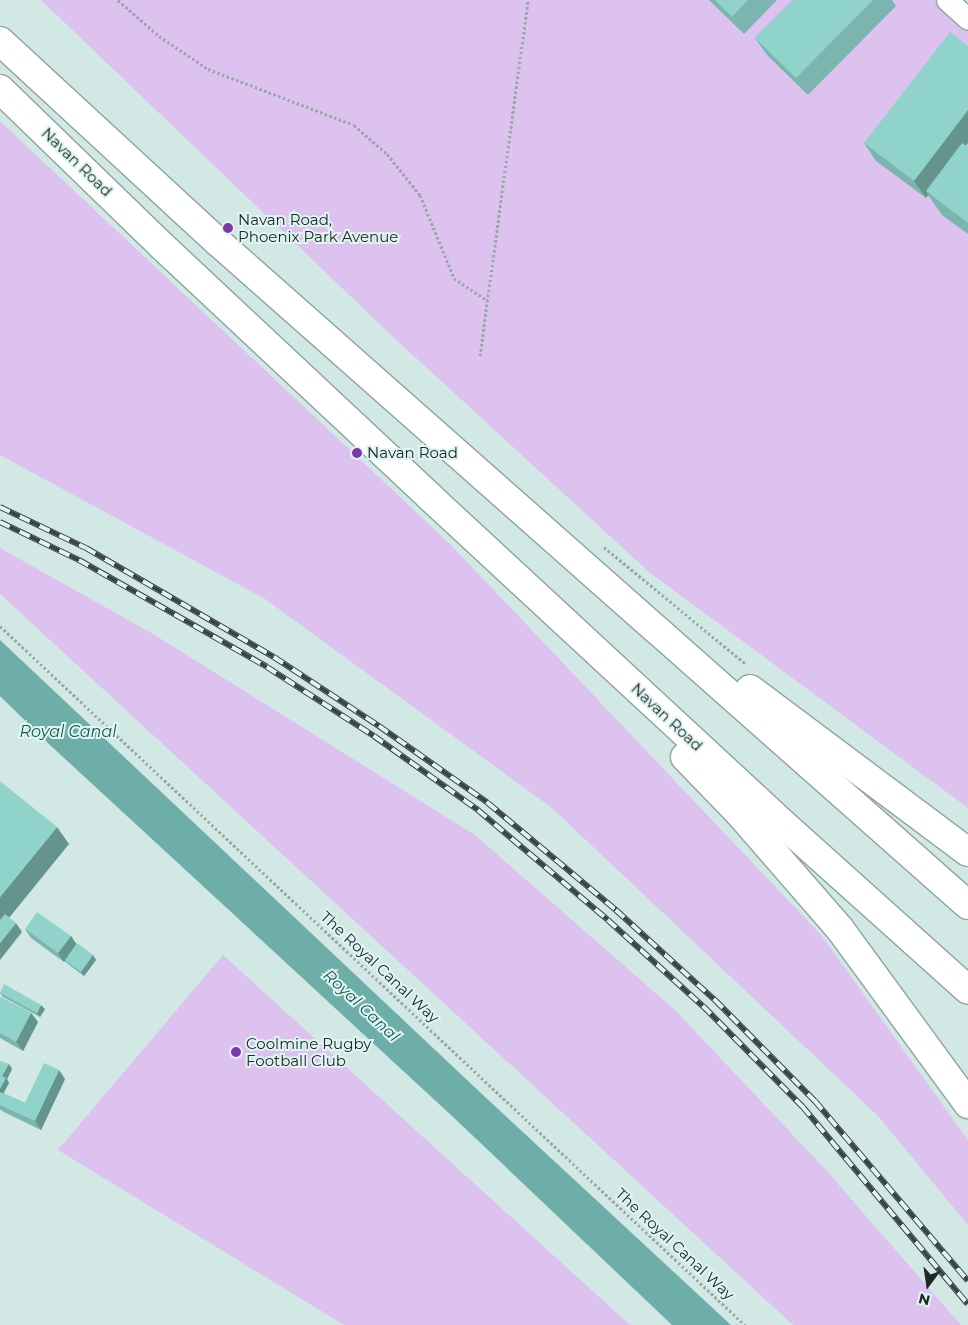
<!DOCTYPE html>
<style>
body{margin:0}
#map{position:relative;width:968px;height:1325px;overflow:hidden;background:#d2e8e5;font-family:Montserrat,sans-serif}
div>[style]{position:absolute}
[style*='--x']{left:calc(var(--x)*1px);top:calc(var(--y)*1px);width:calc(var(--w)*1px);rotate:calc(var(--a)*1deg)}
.green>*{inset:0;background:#ddc2f0}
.water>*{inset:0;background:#6dafa8}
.path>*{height:3px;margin-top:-1.5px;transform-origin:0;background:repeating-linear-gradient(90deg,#97a8a6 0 2.5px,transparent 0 5px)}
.roads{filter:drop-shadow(1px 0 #8fa4a1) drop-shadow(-1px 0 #8fa4a1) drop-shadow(0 1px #8fa4a1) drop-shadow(0 -1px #8fa4a1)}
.minor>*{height:21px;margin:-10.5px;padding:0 10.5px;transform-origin:10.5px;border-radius:10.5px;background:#fff}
.major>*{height:28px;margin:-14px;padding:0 14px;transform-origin:14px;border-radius:14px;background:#fff}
.rail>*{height:5.5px;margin-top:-2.75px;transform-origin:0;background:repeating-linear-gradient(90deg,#dff5f2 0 11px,#3a4443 0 22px);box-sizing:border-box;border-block:1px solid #3a4443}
.wall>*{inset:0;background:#7cb5af}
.shaded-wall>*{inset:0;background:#65948e}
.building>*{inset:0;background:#90d3cb}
.dots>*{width:14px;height:14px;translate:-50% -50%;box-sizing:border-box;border:2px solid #dff5f2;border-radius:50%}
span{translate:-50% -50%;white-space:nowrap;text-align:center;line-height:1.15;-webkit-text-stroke:4px #dff5f2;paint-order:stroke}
.street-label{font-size:15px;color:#202827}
.poi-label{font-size:15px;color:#202827}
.left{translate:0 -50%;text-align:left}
.water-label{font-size:16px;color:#1b544f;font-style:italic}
.north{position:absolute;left:903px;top:1260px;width:50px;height:50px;-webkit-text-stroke:4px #dff5f2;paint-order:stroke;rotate:194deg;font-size:14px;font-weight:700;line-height:20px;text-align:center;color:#202827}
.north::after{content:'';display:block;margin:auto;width:18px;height:22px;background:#202827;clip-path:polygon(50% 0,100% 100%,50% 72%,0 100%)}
</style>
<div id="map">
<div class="green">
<div style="clip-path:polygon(41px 0,934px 0,968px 30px,968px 808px,649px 572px,391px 335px)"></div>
<div style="clip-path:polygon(0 121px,451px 545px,822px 936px,968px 1140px,968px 1225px,878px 1116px,552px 808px,265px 599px,0 455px)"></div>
<div style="clip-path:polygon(0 548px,153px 634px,475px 835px,675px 1010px,825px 1169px,961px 1325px,793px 1325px,0 594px)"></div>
<div style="clip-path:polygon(223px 955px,630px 1325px,344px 1325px,58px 1150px)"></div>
</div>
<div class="water">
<div style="clip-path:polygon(0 640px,484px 1096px,731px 1325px,672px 1325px,452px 1116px,50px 745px,0 696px)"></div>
</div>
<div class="path">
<div style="--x:118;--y:0;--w:55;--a:41.3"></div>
<div style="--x:159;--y:36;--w:59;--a:34"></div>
<div style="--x:208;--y:69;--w:156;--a:21"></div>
<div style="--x:354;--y:125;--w:44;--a:41.3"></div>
<div style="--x:387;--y:154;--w:53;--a:51.2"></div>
<div style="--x:420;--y:195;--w:90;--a:67.7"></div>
<div style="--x:454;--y:278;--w:41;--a:34.1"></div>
<div style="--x:480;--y:356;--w:359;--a:-82.3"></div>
<div style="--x:604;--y:547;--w:184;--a:39.5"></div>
<div style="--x:0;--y:626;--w:1022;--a:43.18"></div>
</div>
<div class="roads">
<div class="minor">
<div style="--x:947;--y:0;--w:28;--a:42"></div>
</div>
<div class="major">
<div style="--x:0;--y:41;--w:297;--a:42.7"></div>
<div style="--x:218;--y:242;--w:1001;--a:41.48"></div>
<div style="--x:0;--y:89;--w:226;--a:44.1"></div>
<div style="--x:162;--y:246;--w:367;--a:43.1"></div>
<div style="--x:430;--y:497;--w:466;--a:42.8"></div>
<div style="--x:772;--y:814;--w:263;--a:41.9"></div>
<div style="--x:750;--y:689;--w:272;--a:36.8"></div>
<div style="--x:685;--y:757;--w:79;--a:46"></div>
<div style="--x:740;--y:814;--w:152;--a:49"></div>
<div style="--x:840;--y:929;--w:217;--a:53.8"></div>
</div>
</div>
<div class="rail">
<div style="--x:0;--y:507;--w:95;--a:25.5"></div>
<div style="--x:86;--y:548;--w:217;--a:30.1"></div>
<div style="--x:274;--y:657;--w:126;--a:33.3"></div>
<div style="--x:379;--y:726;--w:133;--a:35.2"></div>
<div style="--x:488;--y:803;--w:167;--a:39.9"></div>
<div style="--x:616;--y:910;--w:134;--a:42.3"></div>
<div style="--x:715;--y:1000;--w:142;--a:45.3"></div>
<div style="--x:815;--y:1101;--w:236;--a:49.6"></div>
<div style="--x:0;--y:522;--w:88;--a:25.7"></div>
<div style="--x:79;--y:560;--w:216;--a:29.6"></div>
<div style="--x:267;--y:667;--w:127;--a:32.8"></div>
<div style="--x:374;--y:736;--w:128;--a:35.4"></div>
<div style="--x:478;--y:810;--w:170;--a:40.2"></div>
<div style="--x:608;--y:920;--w:128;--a:42.2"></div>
<div style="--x:703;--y:1006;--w:142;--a:45.3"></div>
<div style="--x:803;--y:1107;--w:257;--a:50.1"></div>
</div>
<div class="wall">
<div style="clip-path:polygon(709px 0,777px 0,744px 34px)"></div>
<div style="clip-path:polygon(793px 0,892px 0,896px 6px,808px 95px,767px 55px,755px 38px)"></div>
<div style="clip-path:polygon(968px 46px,968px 143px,966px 146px,968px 147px,968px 234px,942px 215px,928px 195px,926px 198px,876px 161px,864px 143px)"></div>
<div style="clip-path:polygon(25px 929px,71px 936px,76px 944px,93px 955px,96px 960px,84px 976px,68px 964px,65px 961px,64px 962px,31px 938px)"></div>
<div style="clip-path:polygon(0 992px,45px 1009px,40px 1017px,3px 997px,0 993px)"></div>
<div style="clip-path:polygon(0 997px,31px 1013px,38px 1022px,23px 1051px,0 1038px)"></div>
<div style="clip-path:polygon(0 1062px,9px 1064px,12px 1069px,7px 1079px,9px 1083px,3px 1093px,25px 1103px,65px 1079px,41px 1130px,2px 1111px,0 1109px)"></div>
</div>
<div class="shaded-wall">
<div style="clip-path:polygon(968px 110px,968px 143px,929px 194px,926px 191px,928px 195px,926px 198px,914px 181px)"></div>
<div style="clip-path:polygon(57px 827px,69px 844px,0 929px,0 897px)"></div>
<div style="clip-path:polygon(16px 923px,22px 932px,0 960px,0 943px)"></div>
<div style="clip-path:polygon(71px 936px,77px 945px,64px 962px,58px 953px)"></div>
<div style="clip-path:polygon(93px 955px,96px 960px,84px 976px,81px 972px)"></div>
<div style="clip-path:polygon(41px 1005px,45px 1009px,40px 1017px,37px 1013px)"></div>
<div style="clip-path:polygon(31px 1013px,38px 1022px,23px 1051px,16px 1042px)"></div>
<div style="clip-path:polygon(9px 1064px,12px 1069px,7px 1079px,9px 1083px,0 1100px,0 1089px,2px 1076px)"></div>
<div style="clip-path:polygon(59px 1070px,65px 1079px,41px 1130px,35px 1121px)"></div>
</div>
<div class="building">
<div style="clip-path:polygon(715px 0,748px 0,732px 17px)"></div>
<div style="clip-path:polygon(793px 0,873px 0,796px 78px,755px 38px)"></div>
<div style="clip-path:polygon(950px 32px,968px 46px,968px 110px,914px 181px,864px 143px)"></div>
<div style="clip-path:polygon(962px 143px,968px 147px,968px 223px,926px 191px)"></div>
<div style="clip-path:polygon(0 781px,57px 827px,0 897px)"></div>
<div style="clip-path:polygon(37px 912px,71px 936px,58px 953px,25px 929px)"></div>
<div style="clip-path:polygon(5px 914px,16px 923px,0 943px,0 920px)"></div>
<div style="clip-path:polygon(77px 943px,93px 955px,81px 972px,65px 960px)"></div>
<div style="clip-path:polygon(4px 984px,41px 1005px,37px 1013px,0 993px)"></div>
<div style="clip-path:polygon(0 997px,31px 1013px,16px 1042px,0 1033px)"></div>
<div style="clip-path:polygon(1px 1061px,9px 1064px,2px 1076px,6px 1078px,0 1089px,0 1062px)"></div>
<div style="clip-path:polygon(44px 1063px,59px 1070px,35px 1121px,0 1105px,0 1092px,25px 1103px)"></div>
</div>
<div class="dots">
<div style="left:228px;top:228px;background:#8036a8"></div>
<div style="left:357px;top:453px;background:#8036a8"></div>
<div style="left:236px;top:1052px;background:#8036a8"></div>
</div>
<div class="street-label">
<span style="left:77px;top:162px;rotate:44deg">Navan Road</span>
<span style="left:667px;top:717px;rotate:43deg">Navan Road</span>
<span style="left:380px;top:967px;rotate:43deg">The Royal Canal Way</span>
<span style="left:675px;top:1244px;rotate:43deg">The Royal Canal Way</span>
</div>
<div class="poi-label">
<span class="left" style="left:238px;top:228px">Navan Road,<br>Phoenix Park Avenue</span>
<span class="left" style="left:367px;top:453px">Navan Road</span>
<span class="left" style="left:246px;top:1052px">Coolmine Rugby<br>Football Club</span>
</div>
<div class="water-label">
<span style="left:68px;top:732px">Royal Canal</span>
<span style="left:361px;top:1006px;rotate:43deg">Royal Canal</span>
</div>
<div class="north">N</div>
</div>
